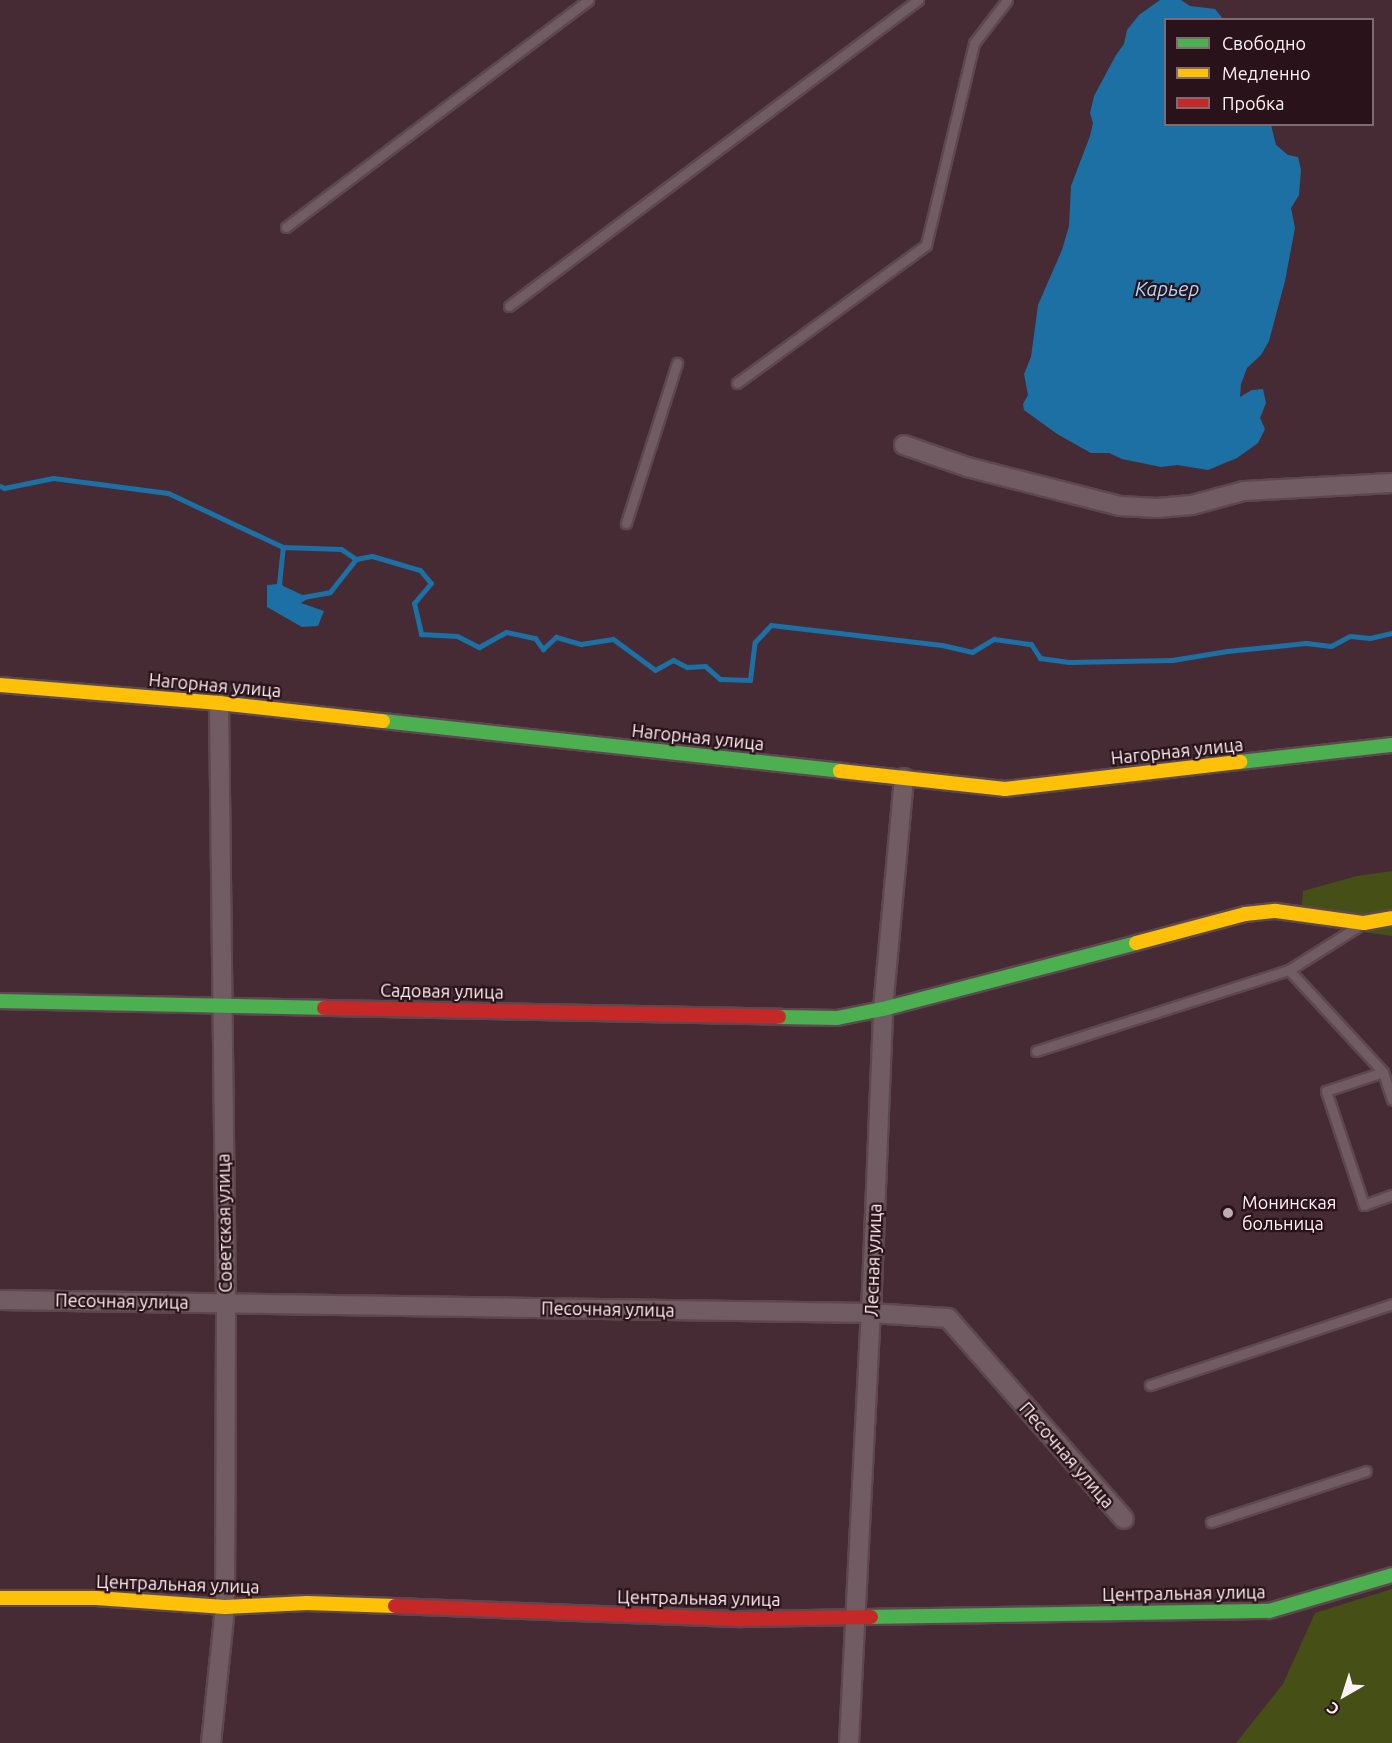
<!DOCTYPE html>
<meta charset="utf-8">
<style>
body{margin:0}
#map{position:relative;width:1392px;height:1743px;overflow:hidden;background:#462b34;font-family:Ubuntu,sans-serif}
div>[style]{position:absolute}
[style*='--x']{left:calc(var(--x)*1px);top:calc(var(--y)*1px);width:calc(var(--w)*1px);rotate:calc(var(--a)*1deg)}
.green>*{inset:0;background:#464f16}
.water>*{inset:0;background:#1c70a4}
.stream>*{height:5px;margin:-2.5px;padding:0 2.5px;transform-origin:2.5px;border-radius:2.5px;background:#1c70a4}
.roads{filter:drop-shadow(2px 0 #5d484f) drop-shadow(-2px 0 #5d484f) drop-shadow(0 2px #5d484f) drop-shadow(0 -2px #5d484f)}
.lane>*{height:9px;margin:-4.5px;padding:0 4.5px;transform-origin:4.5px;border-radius:4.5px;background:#705c62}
.street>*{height:18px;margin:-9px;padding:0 9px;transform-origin:9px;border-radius:9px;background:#705c62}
.fast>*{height:14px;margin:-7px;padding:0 7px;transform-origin:7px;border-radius:7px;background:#4caf50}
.slow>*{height:14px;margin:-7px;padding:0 7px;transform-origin:7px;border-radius:7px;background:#ffc107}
.jam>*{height:14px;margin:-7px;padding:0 7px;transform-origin:7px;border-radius:7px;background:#c62828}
.dots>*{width:16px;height:16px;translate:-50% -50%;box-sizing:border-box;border:3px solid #291219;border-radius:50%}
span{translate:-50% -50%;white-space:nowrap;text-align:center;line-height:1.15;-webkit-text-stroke:4.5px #291219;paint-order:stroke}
.street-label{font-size:18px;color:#fff1f4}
.poi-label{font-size:18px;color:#fff1f4}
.left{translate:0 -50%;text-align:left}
.water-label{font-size:20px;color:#a9d9fe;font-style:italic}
.legend{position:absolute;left:1164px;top:18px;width:210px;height:108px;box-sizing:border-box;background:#291219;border:2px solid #7f6b71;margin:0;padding:8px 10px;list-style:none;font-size:18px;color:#fff1f4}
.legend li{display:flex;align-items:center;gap:12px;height:30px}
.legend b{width:30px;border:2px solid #7f6b71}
.north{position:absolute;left:1314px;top:1665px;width:60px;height:60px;-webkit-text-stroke:4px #291219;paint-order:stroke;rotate:219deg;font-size:16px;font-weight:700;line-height:24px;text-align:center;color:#fff1f4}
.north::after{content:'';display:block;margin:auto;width:21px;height:27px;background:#fff1f4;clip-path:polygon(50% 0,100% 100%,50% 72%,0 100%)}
</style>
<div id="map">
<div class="green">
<div style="clip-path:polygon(1392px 871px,1392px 936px,1300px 923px,1303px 891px,1357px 876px)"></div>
<div style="clip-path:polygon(1392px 1589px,1392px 1743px,1236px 1743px,1283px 1684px,1315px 1613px)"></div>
</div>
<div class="water">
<div style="clip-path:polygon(1160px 0,1181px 0,1190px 6px,1215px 9px,1223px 19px,1166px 20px,1166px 124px,1271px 125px,1276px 145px,1288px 155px,1298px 157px,1301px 170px,1299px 195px,1291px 208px,1295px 228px,1285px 281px,1269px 341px,1261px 355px,1247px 368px,1241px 384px,1240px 397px,1252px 390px,1263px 389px,1266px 403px,1260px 418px,1265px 429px,1258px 443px,1237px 458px,1208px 470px,1177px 465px,1161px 467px,1122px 459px,1109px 453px,1091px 453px,1057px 434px,1024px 410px,1023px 404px,1028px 395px,1024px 374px,1031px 357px,1038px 305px,1062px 250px,1069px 226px,1071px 186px,1090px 136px,1093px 123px,1090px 113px,1094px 96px,1116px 55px,1124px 44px,1127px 30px,1139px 15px)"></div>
<div style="clip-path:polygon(279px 584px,309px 598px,301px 603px,324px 611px,318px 626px,302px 627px,267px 607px,267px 585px)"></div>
</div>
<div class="stream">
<div style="--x:0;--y:486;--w:4;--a:27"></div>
<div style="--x:4;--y:488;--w:50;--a:-11.5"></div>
<div style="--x:53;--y:478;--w:116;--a:7.4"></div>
<div style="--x:168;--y:493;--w:127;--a:25.2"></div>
<div style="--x:283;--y:547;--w:58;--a:2"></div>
<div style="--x:341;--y:549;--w:18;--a:34"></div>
<div style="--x:356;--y:559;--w:16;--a:-11"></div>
<div style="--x:372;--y:556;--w:50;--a:16.3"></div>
<div style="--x:420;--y:570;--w:17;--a:50"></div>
<div style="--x:431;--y:583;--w:26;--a:130"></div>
<div style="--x:414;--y:603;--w:32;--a:77"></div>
<div style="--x:421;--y:634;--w:36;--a:3"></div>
<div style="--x:457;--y:636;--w:25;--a:27"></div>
<div style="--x:479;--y:647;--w:31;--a:-29"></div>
<div style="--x:506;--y:632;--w:30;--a:12"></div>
<div style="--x:535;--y:638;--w:14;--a:54"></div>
<div style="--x:543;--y:649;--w:18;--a:-43"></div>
<div style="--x:556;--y:637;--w:26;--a:16"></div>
<div style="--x:581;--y:644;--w:32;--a:-9"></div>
<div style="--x:613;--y:639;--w:52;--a:36.4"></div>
<div style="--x:655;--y:670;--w:21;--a:-29"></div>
<div style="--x:673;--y:660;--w:16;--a:27"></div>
<div style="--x:687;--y:667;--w:18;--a:-3"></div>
<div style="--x:705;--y:666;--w:20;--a:41"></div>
<div style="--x:720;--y:679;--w:30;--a:2"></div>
<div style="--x:750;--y:680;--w:38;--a:-83"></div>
<div style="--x:755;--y:642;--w:23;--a:-47"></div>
<div style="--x:771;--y:625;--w:172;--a:6.7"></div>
<div style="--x:942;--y:645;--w:31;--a:13"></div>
<div style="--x:972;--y:652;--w:26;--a:-31"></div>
<div style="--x:994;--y:639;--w:37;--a:8"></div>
<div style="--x:1031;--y:644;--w:17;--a:57"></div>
<div style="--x:1040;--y:658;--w:29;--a:8"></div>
<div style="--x:1069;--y:662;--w:103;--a:-1.1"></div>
<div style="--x:1172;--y:660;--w:56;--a:-9.3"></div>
<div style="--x:1227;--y:651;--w:79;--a:-5.8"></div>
<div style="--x:1306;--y:643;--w:25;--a:7"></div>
<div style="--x:1331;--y:646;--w:21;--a:-28"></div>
<div style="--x:1350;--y:636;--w:20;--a:6"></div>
<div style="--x:1370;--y:638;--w:23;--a:-13"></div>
<div style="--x:282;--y:590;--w:7;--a:-117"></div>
<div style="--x:279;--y:584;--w:37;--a:-84"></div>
<div style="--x:303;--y:597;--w:27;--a:-10"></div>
<div style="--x:330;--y:592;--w:42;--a:-51.8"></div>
</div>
<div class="roads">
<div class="lane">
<div style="--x:286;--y:227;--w:378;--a:-36.9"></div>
<div style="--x:509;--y:306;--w:511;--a:-36.8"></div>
<div style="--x:737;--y:383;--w:234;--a:-36.1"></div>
<div style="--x:926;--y:245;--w:208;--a:-76.6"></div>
<div style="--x:974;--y:43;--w:54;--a:-52.5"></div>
<div style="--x:626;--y:523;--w:168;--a:-72.3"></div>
<div style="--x:1289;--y:970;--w:80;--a:-32.3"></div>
<div style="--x:1036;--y:1051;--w:266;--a:-17.8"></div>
<div style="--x:1289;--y:970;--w:139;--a:47.3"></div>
<div style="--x:1383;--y:1072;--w:29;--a:72"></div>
<div style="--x:1383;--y:1072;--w:60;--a:161.6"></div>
<div style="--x:1326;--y:1091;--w:120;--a:71.6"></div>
<div style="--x:1364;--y:1205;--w:30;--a:-20"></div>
<div style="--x:1150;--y:1385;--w:255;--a:-18.5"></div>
<div style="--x:1211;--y:1522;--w:163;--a:-18.2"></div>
</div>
<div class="street">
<div style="--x:904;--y:445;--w:67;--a:19.2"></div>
<div style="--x:967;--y:467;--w:158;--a:14.3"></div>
<div style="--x:1120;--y:506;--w:37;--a:3"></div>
<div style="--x:1157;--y:508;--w:35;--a:-5"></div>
<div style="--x:1192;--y:505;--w:54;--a:-15.1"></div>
<div style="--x:1244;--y:491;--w:148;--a:-3.1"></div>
<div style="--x:0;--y:1300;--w:871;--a:0.86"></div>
<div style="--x:871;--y:1313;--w:77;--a:3.7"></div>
<div style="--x:948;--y:1318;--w:267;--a:48.8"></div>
<div style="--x:211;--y:1743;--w:137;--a:-84.1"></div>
<div style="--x:225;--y:1607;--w:304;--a:-89.8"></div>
<div style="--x:226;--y:1303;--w:600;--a:-90.67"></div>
<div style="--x:849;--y:1743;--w:431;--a:-87.1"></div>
<div style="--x:871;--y:1313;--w:304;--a:-87.7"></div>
<div style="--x:883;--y:1009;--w:232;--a:-84.8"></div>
</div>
<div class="fast">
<div style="--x:383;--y:721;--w:460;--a:6.2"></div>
<div style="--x:1240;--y:762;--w:153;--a:-6.4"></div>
<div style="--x:0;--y:1001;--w:324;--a:1.2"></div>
<div style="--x:779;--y:1017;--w:58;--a:1"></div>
<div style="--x:837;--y:1018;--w:47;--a:-11.1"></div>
<div style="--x:883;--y:1009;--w:261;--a:-14.6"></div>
<div style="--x:871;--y:1617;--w:398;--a:-0.9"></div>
<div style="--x:1269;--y:1611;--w:128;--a:-16.3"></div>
</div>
<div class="slow">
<div style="--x:0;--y:685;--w:220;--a:4.7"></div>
<div style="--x:219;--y:703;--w:165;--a:6.3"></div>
<div style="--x:840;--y:771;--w:166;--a:6.2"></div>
<div style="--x:1005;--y:789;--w:237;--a:-6.6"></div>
<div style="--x:1136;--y:943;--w:113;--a:-14.9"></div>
<div style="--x:1245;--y:914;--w:31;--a:-6"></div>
<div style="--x:1276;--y:911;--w:89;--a:7.8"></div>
<div style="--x:1364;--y:923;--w:28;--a:-10"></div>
<div style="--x:0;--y:1598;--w:96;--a:0"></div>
<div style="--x:96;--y:1598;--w:129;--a:4"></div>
<div style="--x:225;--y:1607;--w:82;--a:-2.8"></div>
<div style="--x:307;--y:1603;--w:88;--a:2"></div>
</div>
<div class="jam">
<div style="--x:324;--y:1008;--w:455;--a:1.1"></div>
<div style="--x:395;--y:1606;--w:346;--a:2.2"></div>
<div style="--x:741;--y:1619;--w:130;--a:-0.9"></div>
</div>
</div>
<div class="dots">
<div style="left:1228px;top:1213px;background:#beacb1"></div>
</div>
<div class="street-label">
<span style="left:215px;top:685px;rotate:5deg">Нагорная улица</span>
<span style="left:698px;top:737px;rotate:6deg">Нагорная улица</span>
<span style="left:1177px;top:751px;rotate:-6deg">Нагорная улица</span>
<span style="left:442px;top:991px;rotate:1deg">Садовая улица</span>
<span style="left:224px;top:1223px;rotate:-91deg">Советская улица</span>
<span style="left:873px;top:1260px;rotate:-88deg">Лесная улица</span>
<span style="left:122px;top:1301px;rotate:1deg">Песочная улица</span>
<span style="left:608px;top:1309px;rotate:1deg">Песочная улица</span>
<span style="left:1067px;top:1455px;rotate:49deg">Песочная улица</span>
<span style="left:178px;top:1584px;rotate:2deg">Центральная улица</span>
<span style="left:1184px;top:1593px;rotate:-1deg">Центральная улица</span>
<span style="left:699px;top:1598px;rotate:1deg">Центральная улица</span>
</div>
<div class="poi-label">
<span class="left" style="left:1242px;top:1213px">Монинская<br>больница</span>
</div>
<div class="water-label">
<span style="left:1167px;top:288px">Карьер</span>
</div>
<ul class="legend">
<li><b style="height:8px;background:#4caf50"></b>Свободно</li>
<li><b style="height:8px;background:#ffc107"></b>Медленно</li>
<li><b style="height:8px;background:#c62828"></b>Пробка</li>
</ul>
<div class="north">С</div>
</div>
